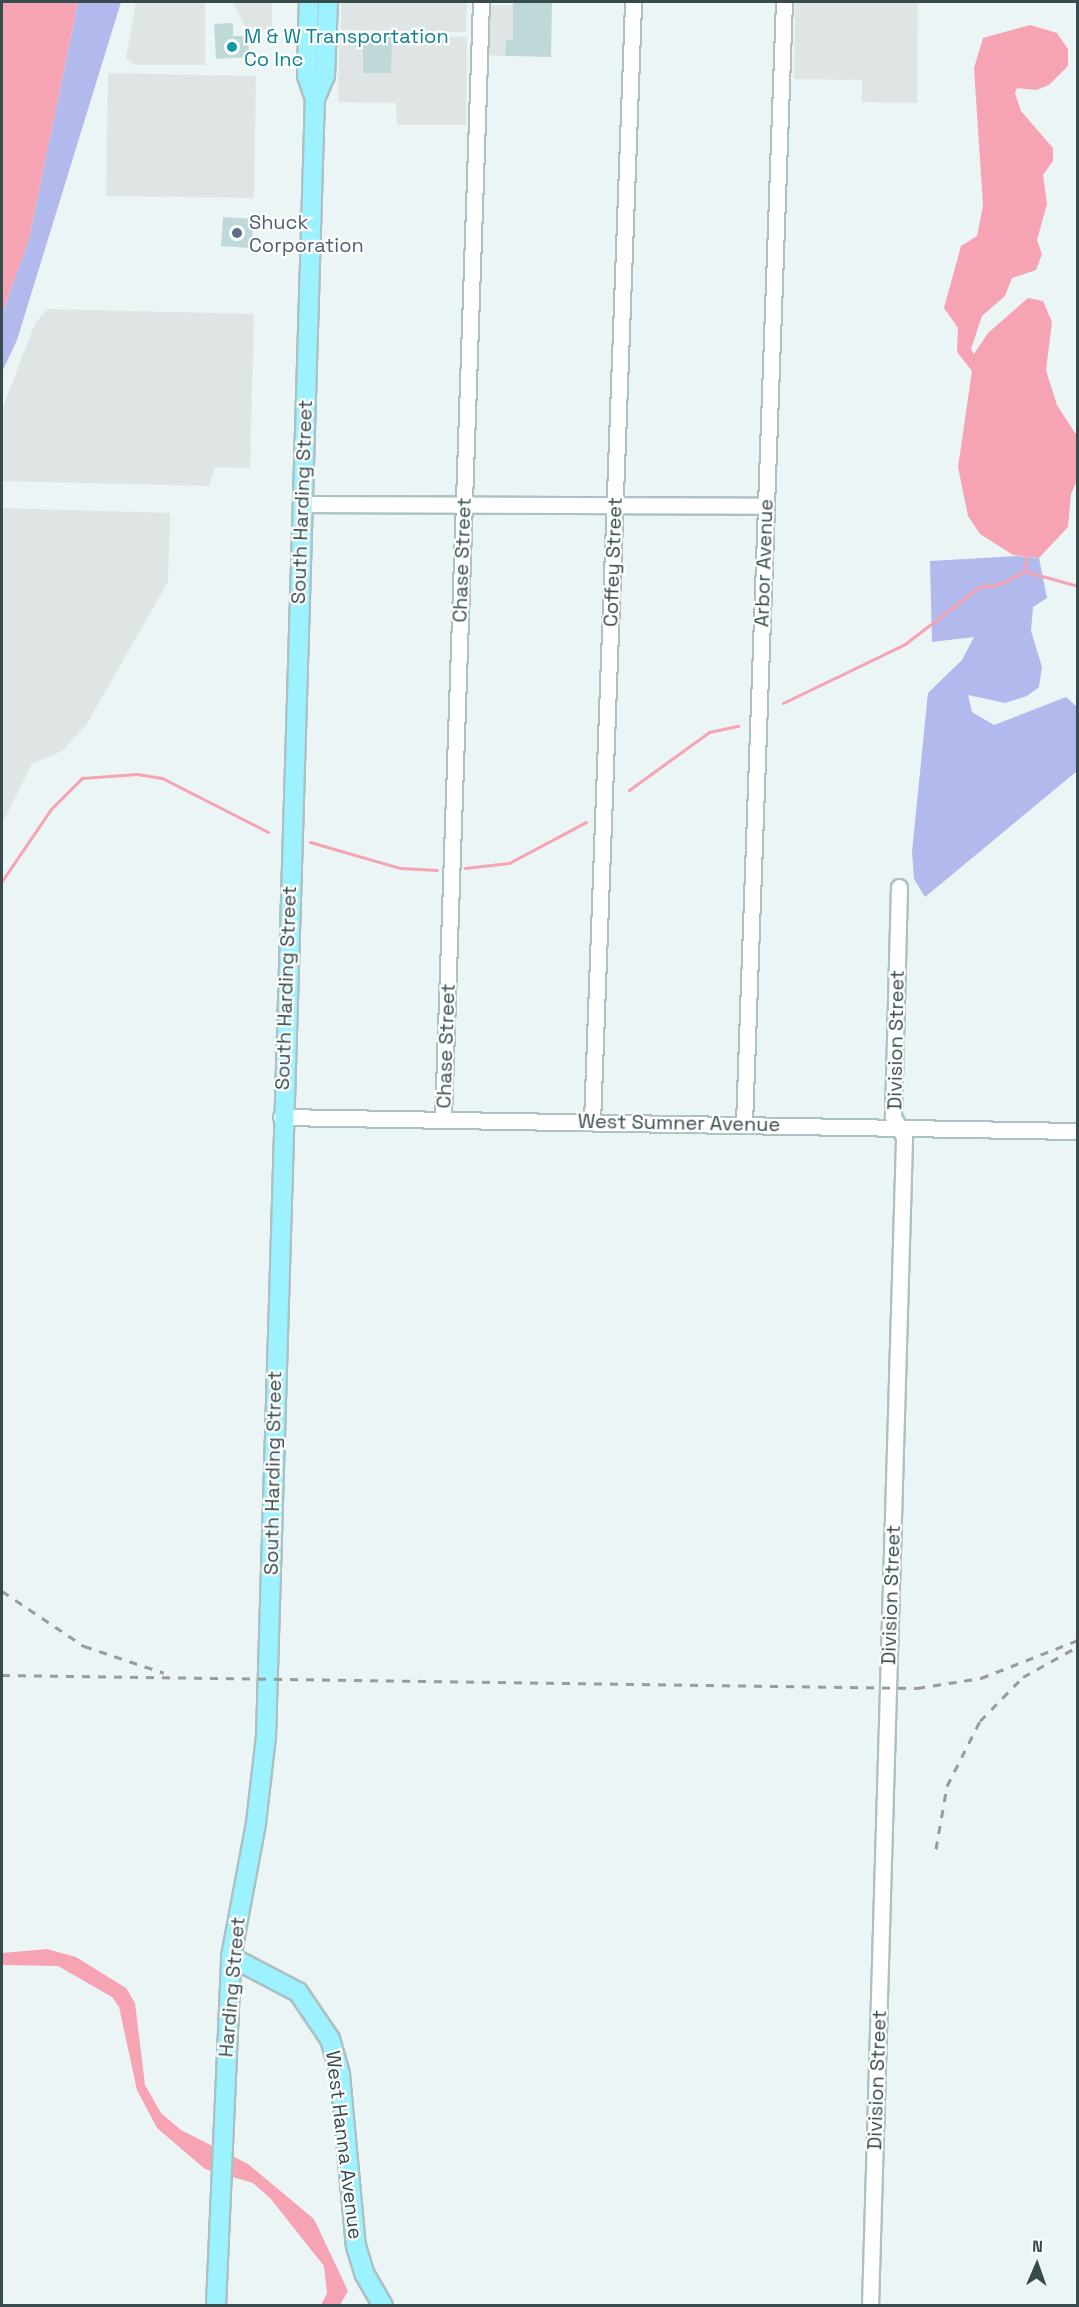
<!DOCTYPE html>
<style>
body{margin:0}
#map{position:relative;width:1079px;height:2307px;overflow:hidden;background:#ebf5f6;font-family:"Space Grotesk",sans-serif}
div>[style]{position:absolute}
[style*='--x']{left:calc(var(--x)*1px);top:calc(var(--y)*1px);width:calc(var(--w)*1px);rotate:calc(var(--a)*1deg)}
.green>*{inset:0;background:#b1b9ed}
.parking>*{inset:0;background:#dfe5e5}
.water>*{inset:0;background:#f6a4b3}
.stream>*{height:3px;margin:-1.5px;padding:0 1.5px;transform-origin:1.5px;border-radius:1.5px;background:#f6a4b3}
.building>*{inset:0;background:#bfd9d9}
.roads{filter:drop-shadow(2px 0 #acc1c3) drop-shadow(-2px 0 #acc1c3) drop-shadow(0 2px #acc1c3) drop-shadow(0 -2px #acc1c3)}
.minor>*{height:15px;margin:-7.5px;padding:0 7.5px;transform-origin:7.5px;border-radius:7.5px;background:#fff}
.major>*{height:18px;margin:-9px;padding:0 9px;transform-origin:9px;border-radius:9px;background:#9cf2ff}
.rail>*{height:3px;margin-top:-1.5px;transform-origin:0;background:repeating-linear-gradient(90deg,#9a9a9a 0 8px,transparent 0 16px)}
.dots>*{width:16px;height:16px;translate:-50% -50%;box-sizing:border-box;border:3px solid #fff;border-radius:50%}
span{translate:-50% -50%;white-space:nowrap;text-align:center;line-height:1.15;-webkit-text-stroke:4.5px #fff;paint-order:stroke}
.culture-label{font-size:20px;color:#0d838f}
.left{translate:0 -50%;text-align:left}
.service-label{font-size:20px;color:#4e5e75}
.street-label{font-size:20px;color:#384b4c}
.frame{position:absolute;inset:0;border:3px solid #384b4c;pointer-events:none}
.north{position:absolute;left:1007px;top:2235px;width:60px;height:60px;-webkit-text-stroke:4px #fff;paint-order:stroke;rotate:2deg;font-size:16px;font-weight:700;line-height:24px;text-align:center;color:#384b4c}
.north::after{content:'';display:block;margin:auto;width:21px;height:27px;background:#384b4c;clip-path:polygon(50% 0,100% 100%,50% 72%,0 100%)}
</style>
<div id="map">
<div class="green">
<div style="clip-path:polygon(78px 2px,121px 2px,17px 340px,2px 372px,2px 314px,29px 239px)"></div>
<div style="clip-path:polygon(1018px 556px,1039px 558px,1047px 598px,1033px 607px,1031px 631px,1042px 667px,1039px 687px,1027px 696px,1005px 703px,968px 695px,972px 712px,994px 725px,1066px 697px,1077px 707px,1077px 771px,925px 897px,914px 879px,912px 852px,928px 693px,962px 660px,974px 637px,932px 642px,930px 561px)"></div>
</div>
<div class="parking">
<div style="clip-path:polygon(136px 2px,205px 2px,205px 65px,134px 65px,126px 58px)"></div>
<div style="clip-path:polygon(232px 2px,272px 2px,272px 31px,245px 26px)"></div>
<div style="clip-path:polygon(341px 2px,467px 2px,466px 32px,341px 30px)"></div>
<div style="clip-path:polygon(795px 2px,918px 2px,917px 103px,862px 102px,862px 80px,794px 79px)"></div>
<div style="clip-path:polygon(486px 5px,513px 5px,513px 40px,506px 40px,505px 56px,485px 55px)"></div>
<div style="clip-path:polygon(339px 35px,467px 37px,466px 125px,397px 125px,396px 103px,338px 102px)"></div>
<div style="clip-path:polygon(108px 73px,256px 76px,254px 198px,106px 196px)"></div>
<div style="clip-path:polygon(48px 309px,254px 314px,250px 468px,215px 467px,209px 486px,2px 481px,2px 410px,35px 323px)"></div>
<div style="clip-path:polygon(2px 508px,170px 513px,168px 582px,86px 725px,62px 751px,32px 764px,2px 824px)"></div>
</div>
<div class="water">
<div style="clip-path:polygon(2px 2px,78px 2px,29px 239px,2px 314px)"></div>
<div style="clip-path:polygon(1030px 25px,1057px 33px,1068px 49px,1068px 66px,1049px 85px,1036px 90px,1017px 88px,1015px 93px,1021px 111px,1053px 148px,1053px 161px,1043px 175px,1047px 204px,1037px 240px,1042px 254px,1036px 270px,1012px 278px,1005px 296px,982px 316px,971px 349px,974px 354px,988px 333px,1028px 298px,1043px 301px,1052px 322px,1046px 370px,1057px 405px,1077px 436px,1078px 478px,1071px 494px,1068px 527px,1039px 558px,1013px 555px,980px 534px,968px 516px,958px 467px,972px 371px,957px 352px,958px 328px,944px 308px,961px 246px,977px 236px,983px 206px,974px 68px,983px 38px)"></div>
<div style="clip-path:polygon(47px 1949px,76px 1957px,126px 1988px,135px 2003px,145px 2085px,161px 2113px,181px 2130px,248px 2164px,314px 2219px,348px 2291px,340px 2305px,321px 2305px,327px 2293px,324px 2266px,270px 2198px,253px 2183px,205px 2169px,157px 2128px,137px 2090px,119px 2007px,112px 1997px,58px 1966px,2px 1965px,2px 1953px)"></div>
</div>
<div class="stream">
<div style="--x:1024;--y:571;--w:14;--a:-82"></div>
<div style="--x:783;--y:703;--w:136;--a:-25.8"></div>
<div style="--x:905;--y:644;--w:93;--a:-37.6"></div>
<div style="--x:979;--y:587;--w:21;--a:-8"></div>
<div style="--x:1000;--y:584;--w:27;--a:-28"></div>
<div style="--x:1024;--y:571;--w:56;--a:15.5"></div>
<div style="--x:629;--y:790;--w:99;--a:-35.9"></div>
<div style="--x:709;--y:732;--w:30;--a:-12"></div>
<div style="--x:310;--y:842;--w:94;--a:16.1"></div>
<div style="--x:400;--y:868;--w:37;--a:3"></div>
<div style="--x:465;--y:868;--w:44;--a:-6.5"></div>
<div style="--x:509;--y:863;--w:87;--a:-28"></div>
<div style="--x:2;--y:881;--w:87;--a:-55.8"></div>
<div style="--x:51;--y:809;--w:44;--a:-45"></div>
<div style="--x:82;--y:778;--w:55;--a:-4.2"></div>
<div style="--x:137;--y:774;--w:25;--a:9"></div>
<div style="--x:162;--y:778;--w:119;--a:27"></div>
</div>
<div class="building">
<div style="clip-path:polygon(513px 2px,552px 2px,551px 57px,505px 56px,506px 40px,513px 40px)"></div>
<div style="clip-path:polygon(233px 23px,233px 36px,248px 36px,249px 57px,216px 59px,214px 24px)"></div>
<div style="clip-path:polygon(363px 36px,392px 36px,391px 73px,363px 73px)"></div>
<div style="clip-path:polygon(223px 217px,254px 219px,251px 248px,221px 246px)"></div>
</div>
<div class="roads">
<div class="minor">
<div style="--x:302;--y:504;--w:464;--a:0.2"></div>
<div style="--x:281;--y:1117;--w:797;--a:1.01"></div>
<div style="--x:443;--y:1118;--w:1117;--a:-88.05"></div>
<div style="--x:592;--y:1122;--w:1121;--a:-87.9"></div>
<div style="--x:744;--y:1124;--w:1123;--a:-87.96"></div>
<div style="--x:870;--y:2306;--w:1169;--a:-88.33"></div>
<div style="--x:904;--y:1137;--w:24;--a:-118"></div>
<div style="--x:893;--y:1116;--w:229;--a:-88.5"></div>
</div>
<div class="major">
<div style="--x:315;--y:99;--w:25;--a:-67"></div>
<div style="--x:325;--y:76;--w:74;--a:-87.7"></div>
<div style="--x:231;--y:1957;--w:76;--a:27.6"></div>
<div style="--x:298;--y:1992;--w:57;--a:55.8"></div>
<div style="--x:330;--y:2039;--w:37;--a:74"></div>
<div style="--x:340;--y:2075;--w:172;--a:84.7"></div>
<div style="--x:356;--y:2246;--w:28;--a:73"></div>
<div style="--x:364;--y:2273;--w:38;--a:60"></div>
<div style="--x:216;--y:2306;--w:349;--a:-87.5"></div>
<div style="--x:231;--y:1957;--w:136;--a:-79.4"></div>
<div style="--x:256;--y:1823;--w:87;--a:-83.4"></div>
<div style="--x:266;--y:1737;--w:1639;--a:-88.29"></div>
<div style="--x:315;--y:99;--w:24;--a:-109"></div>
<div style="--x:307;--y:76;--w:74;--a:-88.5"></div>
</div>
</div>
<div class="rail">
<div style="--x:2;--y:1591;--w:99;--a:33.9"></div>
<div style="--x:84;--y:1646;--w:84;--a:18.6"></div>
<div style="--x:2;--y:1675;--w:915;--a:0.81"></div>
<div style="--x:917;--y:1688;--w:65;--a:-8.9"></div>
<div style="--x:981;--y:1678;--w:104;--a:-21.4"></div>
<div style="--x:936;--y:1849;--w:64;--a:-80.1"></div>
<div style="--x:947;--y:1786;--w:73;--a:-63.1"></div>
<div style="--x:980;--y:1721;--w:62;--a:-45.7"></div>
<div style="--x:1023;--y:1677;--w:60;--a:-29.1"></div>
</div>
<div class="dots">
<div style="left:232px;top:47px;background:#0f9aa8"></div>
<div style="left:237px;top:233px;background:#5c6f8a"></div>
</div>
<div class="culture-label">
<span class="left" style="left:244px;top:48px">M &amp; W Transportation<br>Co Inc</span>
</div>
<div class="service-label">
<span class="left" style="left:249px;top:234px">Shuck<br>Corporation</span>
</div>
<div class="street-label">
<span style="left:302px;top:502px;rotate:-88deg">South Harding Street</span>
<span style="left:462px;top:560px;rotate:-88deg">Chase Street</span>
<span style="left:613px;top:562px;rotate:-88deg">Coffey Street</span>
<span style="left:764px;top:563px;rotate:-88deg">Arbor Avenue</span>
<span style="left:286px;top:988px;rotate:-88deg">South Harding Street</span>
<span style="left:896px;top:1040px;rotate:-89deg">Division Street</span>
<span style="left:446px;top:1046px;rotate:-88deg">Chase Street</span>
<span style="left:679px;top:1123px;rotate:1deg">West Sumner Avenue</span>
<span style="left:273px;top:1473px;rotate:-89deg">South Harding Street</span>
<span style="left:891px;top:1595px;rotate:-88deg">Division Street</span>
<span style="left:232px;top:1987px;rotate:-85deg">Harding Street</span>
<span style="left:877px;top:2080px;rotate:-88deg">Division Street</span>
<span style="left:344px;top:2145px;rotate:83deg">West Hanna Avenue</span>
</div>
<div class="frame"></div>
<div class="north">N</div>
</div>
